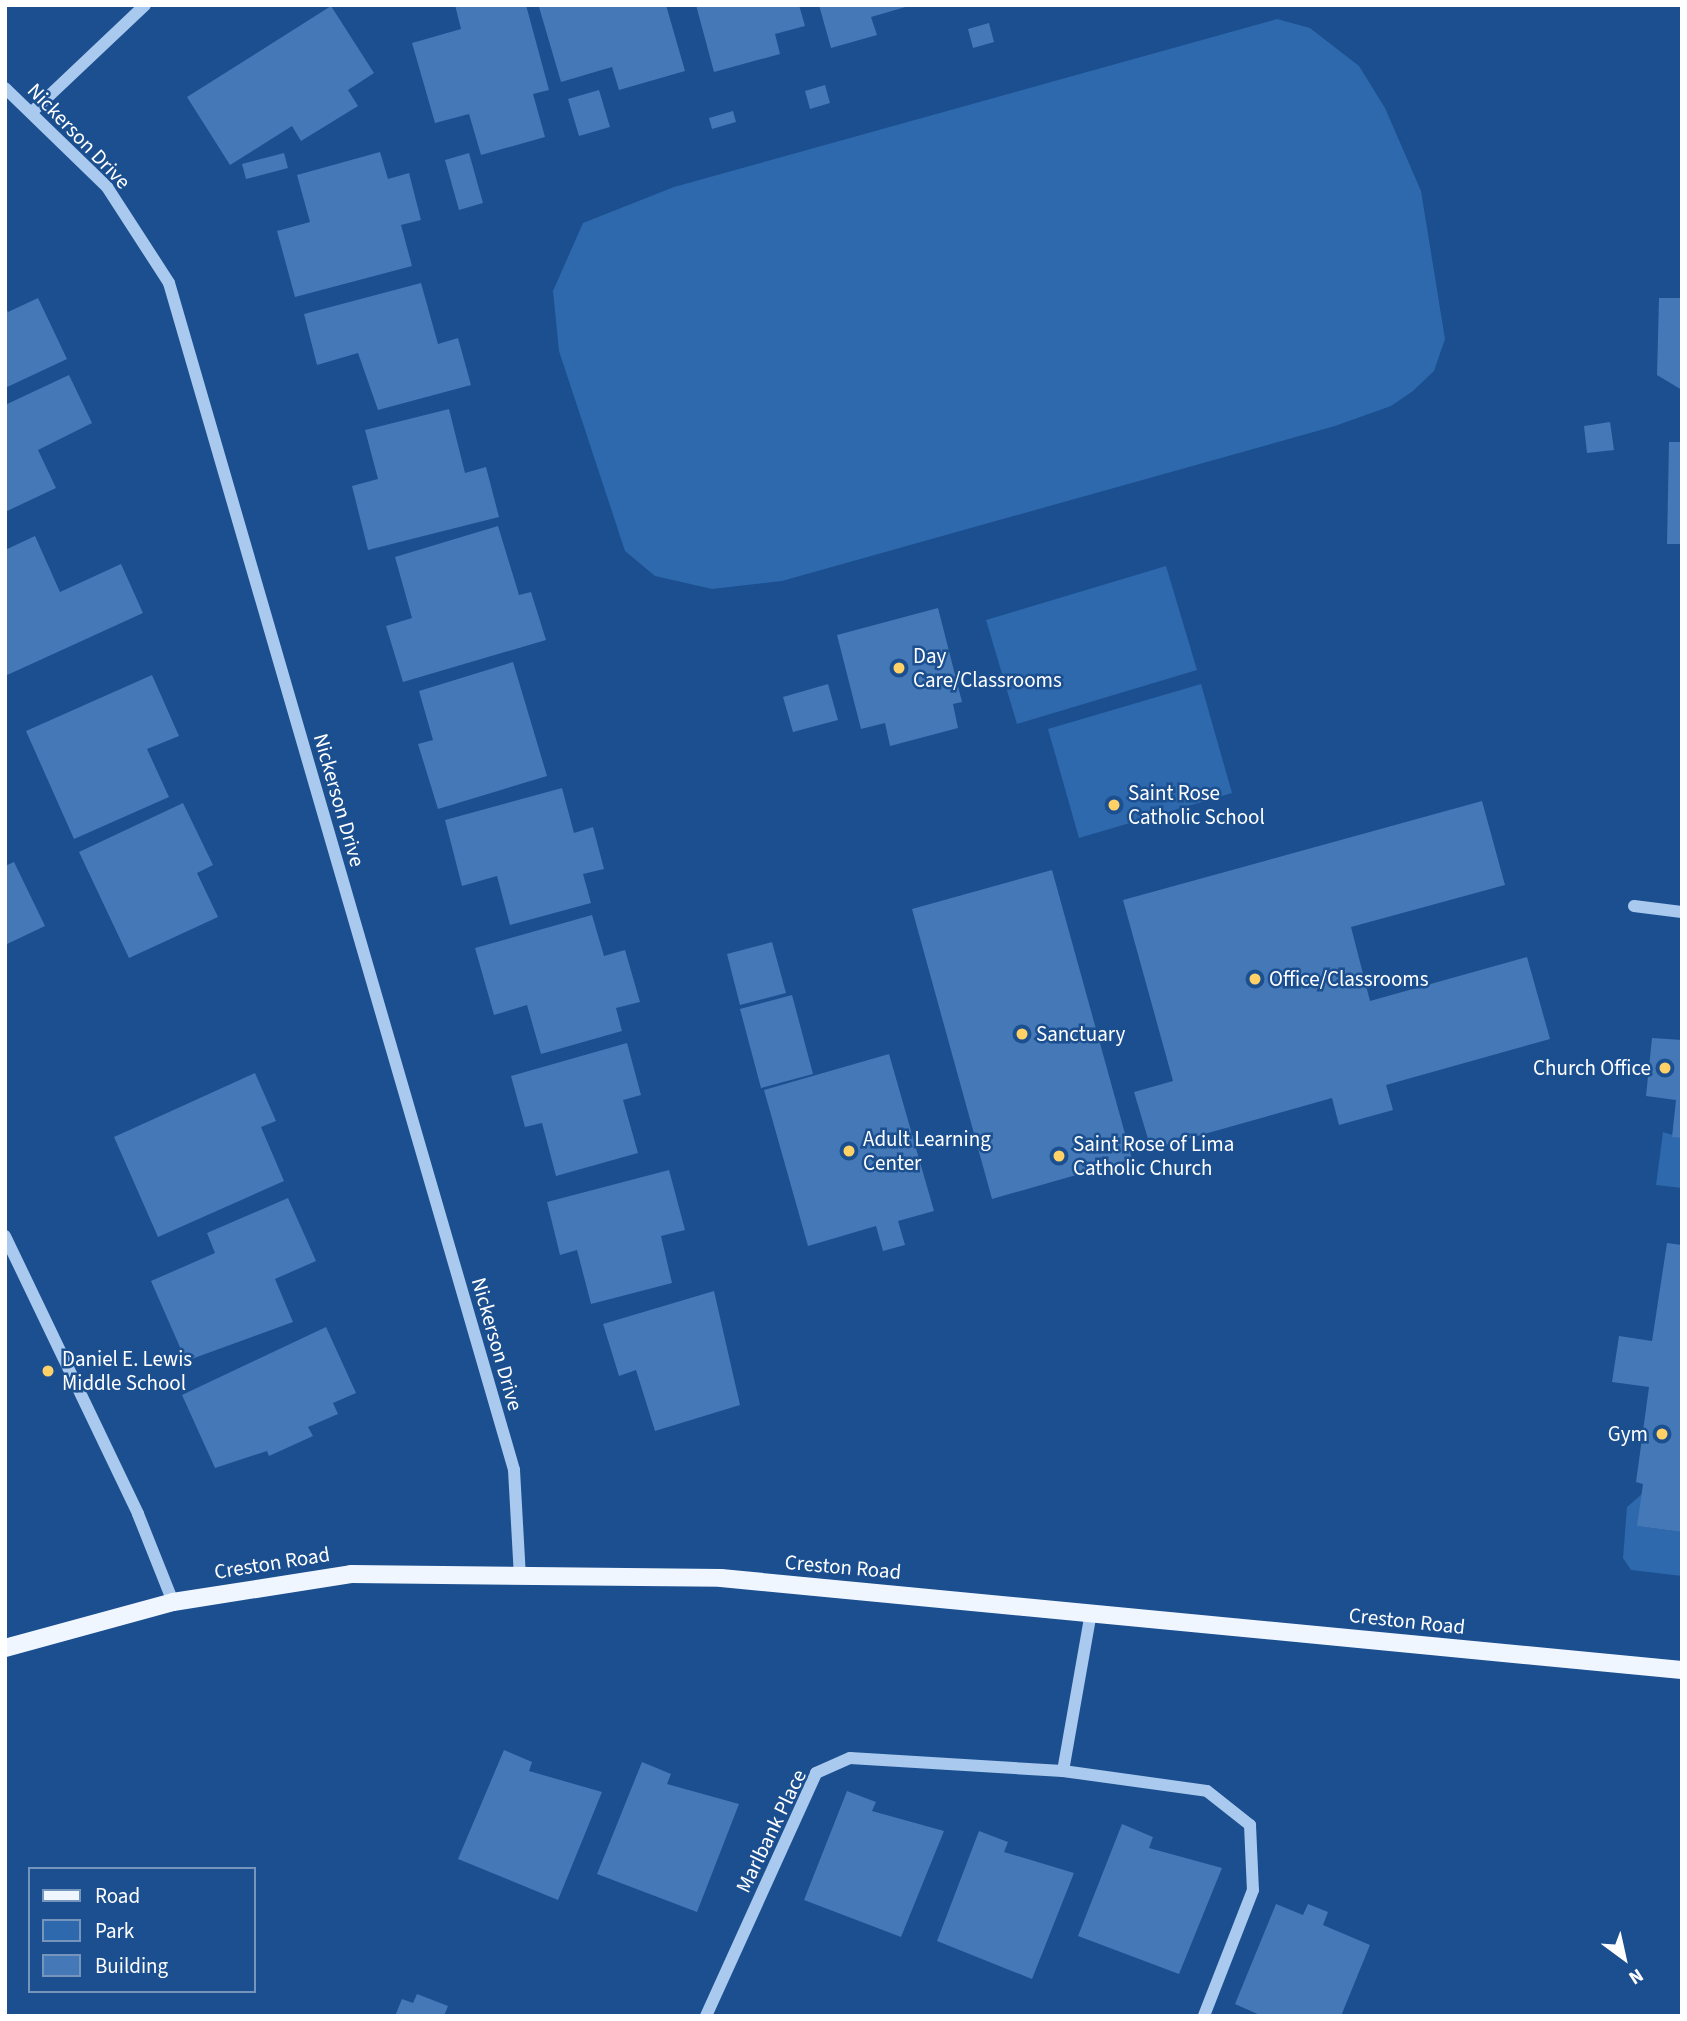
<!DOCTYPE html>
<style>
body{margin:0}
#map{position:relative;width:1687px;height:2021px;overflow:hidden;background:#1b4f8f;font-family:"Source Sans 3",sans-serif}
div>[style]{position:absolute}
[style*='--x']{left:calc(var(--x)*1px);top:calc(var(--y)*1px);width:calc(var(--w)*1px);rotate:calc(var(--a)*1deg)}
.green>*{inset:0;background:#2e69ad}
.building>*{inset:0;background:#4478b7}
.minor>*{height:12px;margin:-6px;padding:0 6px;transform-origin:6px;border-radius:6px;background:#a9c9ee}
.major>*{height:18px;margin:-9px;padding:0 9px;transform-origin:9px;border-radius:9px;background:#f0f6ff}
.dots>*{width:19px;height:19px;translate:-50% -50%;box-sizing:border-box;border:4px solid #1b4f8f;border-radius:50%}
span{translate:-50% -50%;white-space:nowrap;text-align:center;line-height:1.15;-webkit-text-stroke:5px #1b4f8f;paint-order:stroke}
.street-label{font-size:21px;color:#fff}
.poi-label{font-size:21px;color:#fff}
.left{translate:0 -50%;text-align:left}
.right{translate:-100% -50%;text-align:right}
.frame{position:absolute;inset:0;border:7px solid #fff;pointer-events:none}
.legend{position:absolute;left:28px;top:1867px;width:228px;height:126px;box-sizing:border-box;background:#1b4f8f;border:2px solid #7695bc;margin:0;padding:9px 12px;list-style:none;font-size:21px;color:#fff}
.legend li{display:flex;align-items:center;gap:14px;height:35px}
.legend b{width:35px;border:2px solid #7695bc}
.north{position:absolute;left:1589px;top:1923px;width:70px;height:70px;-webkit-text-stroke:5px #1b4f8f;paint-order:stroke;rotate:147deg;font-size:19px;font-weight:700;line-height:28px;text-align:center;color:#fff}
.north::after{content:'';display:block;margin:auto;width:24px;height:32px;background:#fff;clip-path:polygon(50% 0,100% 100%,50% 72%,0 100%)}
</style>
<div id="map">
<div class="green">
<div style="clip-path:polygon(1277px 19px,1310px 28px,1359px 66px,1385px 108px,1421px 191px,1445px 339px,1434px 371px,1413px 391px,1391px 406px,1335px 426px,782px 581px,712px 589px,655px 576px,625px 551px,559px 351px,553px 291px,583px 223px,674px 187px)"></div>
<div style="clip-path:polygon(1166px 566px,1197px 670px,1017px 724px,986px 620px)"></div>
<div style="clip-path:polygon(1201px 684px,1232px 793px,1079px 838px,1048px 729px)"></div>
<div style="clip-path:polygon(1663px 1132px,1682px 1138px,1682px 1188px,1656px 1185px)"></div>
<div style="clip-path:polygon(1642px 1494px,1638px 1526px,1682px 1532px,1682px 1576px,1631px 1570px,1623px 1558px,1627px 1507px)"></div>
</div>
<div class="building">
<div style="clip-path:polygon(455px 5px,526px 5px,549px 90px,533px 94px,545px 137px,481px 155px,469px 114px,435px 123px,412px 43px,461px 29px)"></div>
<div style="clip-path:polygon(666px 5px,685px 71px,619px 90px,612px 67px,561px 82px,539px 7px)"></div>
<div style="clip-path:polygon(696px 5px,799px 5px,805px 26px,775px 34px,780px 54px,714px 72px)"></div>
<div style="clip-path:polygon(819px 5px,909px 5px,909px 6px,871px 17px,877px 35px,831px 48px)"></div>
<div style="clip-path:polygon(331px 6px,374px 73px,348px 90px,358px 106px,301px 141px,292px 126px,230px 165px,187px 97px)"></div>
<div style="clip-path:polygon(989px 23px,994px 42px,973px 48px,968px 29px)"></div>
<div style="clip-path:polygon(825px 85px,830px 103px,810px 109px,805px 91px)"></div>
<div style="clip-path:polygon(599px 90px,610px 127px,579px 136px,568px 99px)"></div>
<div style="clip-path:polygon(733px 111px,736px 122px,712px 129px,709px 118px)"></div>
<div style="clip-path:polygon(380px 152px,388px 179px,409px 173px,421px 220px,401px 225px,412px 266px,295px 297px,277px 231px,310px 222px,297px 175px)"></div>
<div style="clip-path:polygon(284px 153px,288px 168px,246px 179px,242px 164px)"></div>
<div style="clip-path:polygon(469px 153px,483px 203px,459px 210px,445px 160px)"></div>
<div style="clip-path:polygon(421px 283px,438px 344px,458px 338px,471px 385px,378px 410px,358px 353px,317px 365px,304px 314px)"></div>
<div style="clip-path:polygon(38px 298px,67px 359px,5px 388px,5px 306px,8px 312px)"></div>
<div style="clip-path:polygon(1659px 298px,1682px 298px,1682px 390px,1657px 375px)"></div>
<div style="clip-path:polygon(69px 375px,92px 423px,38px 450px,56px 488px,5px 512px,5px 405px)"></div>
<div style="clip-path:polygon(449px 409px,465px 473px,486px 467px,499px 517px,368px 550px,352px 486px,378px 479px,365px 430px)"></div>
<div style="clip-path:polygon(1610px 422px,1614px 450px,1587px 453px,1584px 426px)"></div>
<div style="clip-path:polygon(1669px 442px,1682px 442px,1682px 544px,1667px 544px)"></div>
<div style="clip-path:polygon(498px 526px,519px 595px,531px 592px,546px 640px,403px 682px,386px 626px,412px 618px,395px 557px)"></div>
<div style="clip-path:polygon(35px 536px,60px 592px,121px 564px,143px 613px,5px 676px,5px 550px)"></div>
<div style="clip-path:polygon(938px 608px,962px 702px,953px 704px,958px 728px,890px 746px,885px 723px,861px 729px,837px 635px)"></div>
<div style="clip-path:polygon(513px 662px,547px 776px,438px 809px,418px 744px,433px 740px,419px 691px)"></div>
<div style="clip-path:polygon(152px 675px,179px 736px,147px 749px,169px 797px,74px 839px,26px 731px)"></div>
<div style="clip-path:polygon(828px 684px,838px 720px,793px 732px,783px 697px)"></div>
<div style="clip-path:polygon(562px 788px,574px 833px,593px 827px,604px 869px,583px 874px,591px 903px,510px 925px,497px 876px,462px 886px,445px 820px)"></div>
<div style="clip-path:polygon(1482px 801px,1505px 885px,1351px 927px,1370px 1001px,1527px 957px,1550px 1039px,1386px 1085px,1393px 1110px,1339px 1125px,1332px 1098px,1151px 1149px,1134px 1092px,1173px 1081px,1123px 900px)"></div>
<div style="clip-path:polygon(183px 803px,213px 865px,197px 873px,218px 917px,129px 958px,79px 852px)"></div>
<div style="clip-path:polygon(14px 862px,45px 926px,5px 945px,5px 866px)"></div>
<div style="clip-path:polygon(1052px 870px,1132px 1159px,992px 1199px,912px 909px)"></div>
<div style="clip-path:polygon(592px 915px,604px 956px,625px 950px,640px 1002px,616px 1008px,622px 1031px,541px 1054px,527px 1005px,494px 1015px,475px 948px)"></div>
<div style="clip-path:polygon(772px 942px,786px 993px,740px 1005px,727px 954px)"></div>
<div style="clip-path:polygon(792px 995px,813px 1074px,761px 1088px,740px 1009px)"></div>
<div style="clip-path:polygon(1652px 1038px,1682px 1040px,1682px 1138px,1672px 1137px,1676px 1100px,1646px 1096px)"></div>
<div style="clip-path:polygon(627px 1043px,641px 1095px,623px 1100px,638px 1153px,556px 1176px,542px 1123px,525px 1127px,511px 1076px)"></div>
<div style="clip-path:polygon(889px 1054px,934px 1211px,898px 1221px,905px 1245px,883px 1251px,876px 1226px,808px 1246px,764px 1090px)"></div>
<div style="clip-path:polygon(255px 1073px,276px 1121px,261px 1127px,284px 1181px,158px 1237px,114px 1137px)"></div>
<div style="clip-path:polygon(669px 1170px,685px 1230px,661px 1236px,672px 1283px,591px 1304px,577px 1250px,560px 1255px,547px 1202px)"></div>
<div style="clip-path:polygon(288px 1198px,316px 1261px,275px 1279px,293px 1322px,186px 1361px,151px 1281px,215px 1253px,207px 1233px)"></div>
<div style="clip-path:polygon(1667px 1243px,1682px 1245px,1682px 1532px,1637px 1526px,1643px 1484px,1636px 1482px,1649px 1387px,1612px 1382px,1619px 1336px,1652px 1341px)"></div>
<div style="clip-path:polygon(714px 1291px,740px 1405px,655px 1431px,636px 1370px,619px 1376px,603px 1324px)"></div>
<div style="clip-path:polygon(326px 1327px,356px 1393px,333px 1403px,338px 1414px,308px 1427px,313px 1436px,269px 1456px,267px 1451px,215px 1468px,182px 1395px)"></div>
<div style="clip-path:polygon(504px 1750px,532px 1762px,529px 1771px,602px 1792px,558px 1900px,458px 1859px)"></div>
<div style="clip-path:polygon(642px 1762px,671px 1774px,667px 1784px,739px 1804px,697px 1912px,597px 1874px)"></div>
<div style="clip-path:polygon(847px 1791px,876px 1802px,872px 1811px,944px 1831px,901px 1937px,804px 1900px)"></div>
<div style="clip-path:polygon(1122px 1824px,1153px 1837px,1149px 1848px,1222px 1868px,1179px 1974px,1078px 1936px)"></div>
<div style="clip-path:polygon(979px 1831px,1008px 1842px,1004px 1852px,1074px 1873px,1032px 1979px,937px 1941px)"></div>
<div style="clip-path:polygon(1276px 1904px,1303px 1915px,1308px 1904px,1328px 1912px,1323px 1925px,1370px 1945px,1341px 2016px,1262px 2016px,1235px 2004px)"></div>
<div style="clip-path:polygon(417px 1994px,448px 2006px,444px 2016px,395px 2016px,402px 1999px,413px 2003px)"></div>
</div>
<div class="minor">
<div style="--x:5;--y:88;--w:142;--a:44.1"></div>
<div style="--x:107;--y:187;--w:114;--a:57.1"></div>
<div style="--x:169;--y:283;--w:1236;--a:73.79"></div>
<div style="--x:514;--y:1470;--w:107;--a:86.8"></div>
<div style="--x:33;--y:111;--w:154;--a:-43.4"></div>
<div style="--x:1634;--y:906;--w:48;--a:7.1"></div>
<div style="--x:5;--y:1236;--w:308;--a:64.4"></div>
<div style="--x:138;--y:1514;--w:95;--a:68.3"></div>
<div style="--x:1063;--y:1771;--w:145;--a:7.9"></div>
<div style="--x:1207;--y:1791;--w:55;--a:38.3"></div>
<div style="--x:1250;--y:1825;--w:65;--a:87.4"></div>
<div style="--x:1253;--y:1890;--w:135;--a:111.3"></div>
<div style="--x:706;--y:2016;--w:267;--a:-65.6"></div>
<div style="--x:816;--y:1773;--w:37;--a:-24"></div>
<div style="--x:850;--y:1758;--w:213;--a:3.5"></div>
<div style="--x:1063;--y:1771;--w:160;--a:-80"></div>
</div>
<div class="major">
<div style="--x:5;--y:1648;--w:174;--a:-15.3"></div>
<div style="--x:173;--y:1602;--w:180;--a:-8.9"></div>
<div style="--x:351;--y:1574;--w:370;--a:0.6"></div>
<div style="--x:721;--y:1578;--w:965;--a:5.47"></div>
</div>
<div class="dots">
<div style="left:899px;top:668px;background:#ffd166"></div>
<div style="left:1114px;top:805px;background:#ffd166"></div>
<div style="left:1255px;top:979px;background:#ffd166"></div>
<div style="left:1022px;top:1034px;background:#ffd166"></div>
<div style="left:1665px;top:1068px;background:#ffd166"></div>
<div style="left:849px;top:1151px;background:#ffd166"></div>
<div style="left:1059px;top:1156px;background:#ffd166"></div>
<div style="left:48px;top:1371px;background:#ffd166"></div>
<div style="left:1662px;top:1434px;background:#ffd166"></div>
</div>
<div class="street-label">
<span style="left:79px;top:136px;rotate:46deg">Nickerson Drive</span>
<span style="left:339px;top:800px;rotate:74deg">Nickerson Drive</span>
<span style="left:497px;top:1344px;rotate:74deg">Nickerson Drive</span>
<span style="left:272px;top:1563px;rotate:-9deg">Creston Road</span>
<span style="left:843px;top:1567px;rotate:5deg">Creston Road</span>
<span style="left:1407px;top:1621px;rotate:6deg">Creston Road</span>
<span style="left:771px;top:1831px;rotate:-64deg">Marlbank Place</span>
</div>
<div class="poi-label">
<span class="left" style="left:913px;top:668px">Day<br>Care/Classrooms</span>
<span class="left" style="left:1128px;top:805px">Saint Rose<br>Catholic School</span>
<span class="left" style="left:1269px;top:979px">Office/Classrooms</span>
<span class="left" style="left:1036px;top:1034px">Sanctuary</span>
<span class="right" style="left:1651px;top:1068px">Church Office</span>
<span class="left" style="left:863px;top:1151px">Adult Learning<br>Center</span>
<span class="left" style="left:1073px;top:1156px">Saint Rose of Lima<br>Catholic Church</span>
<span class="left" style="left:62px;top:1371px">Daniel E. Lewis<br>Middle School</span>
<span class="right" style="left:1648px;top:1434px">Gym</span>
</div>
<div class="frame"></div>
<ul class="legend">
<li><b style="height:9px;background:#f0f6ff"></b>Road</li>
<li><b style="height:19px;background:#2e69ad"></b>Park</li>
<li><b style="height:19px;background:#4478b7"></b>Building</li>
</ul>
<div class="north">N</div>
</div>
